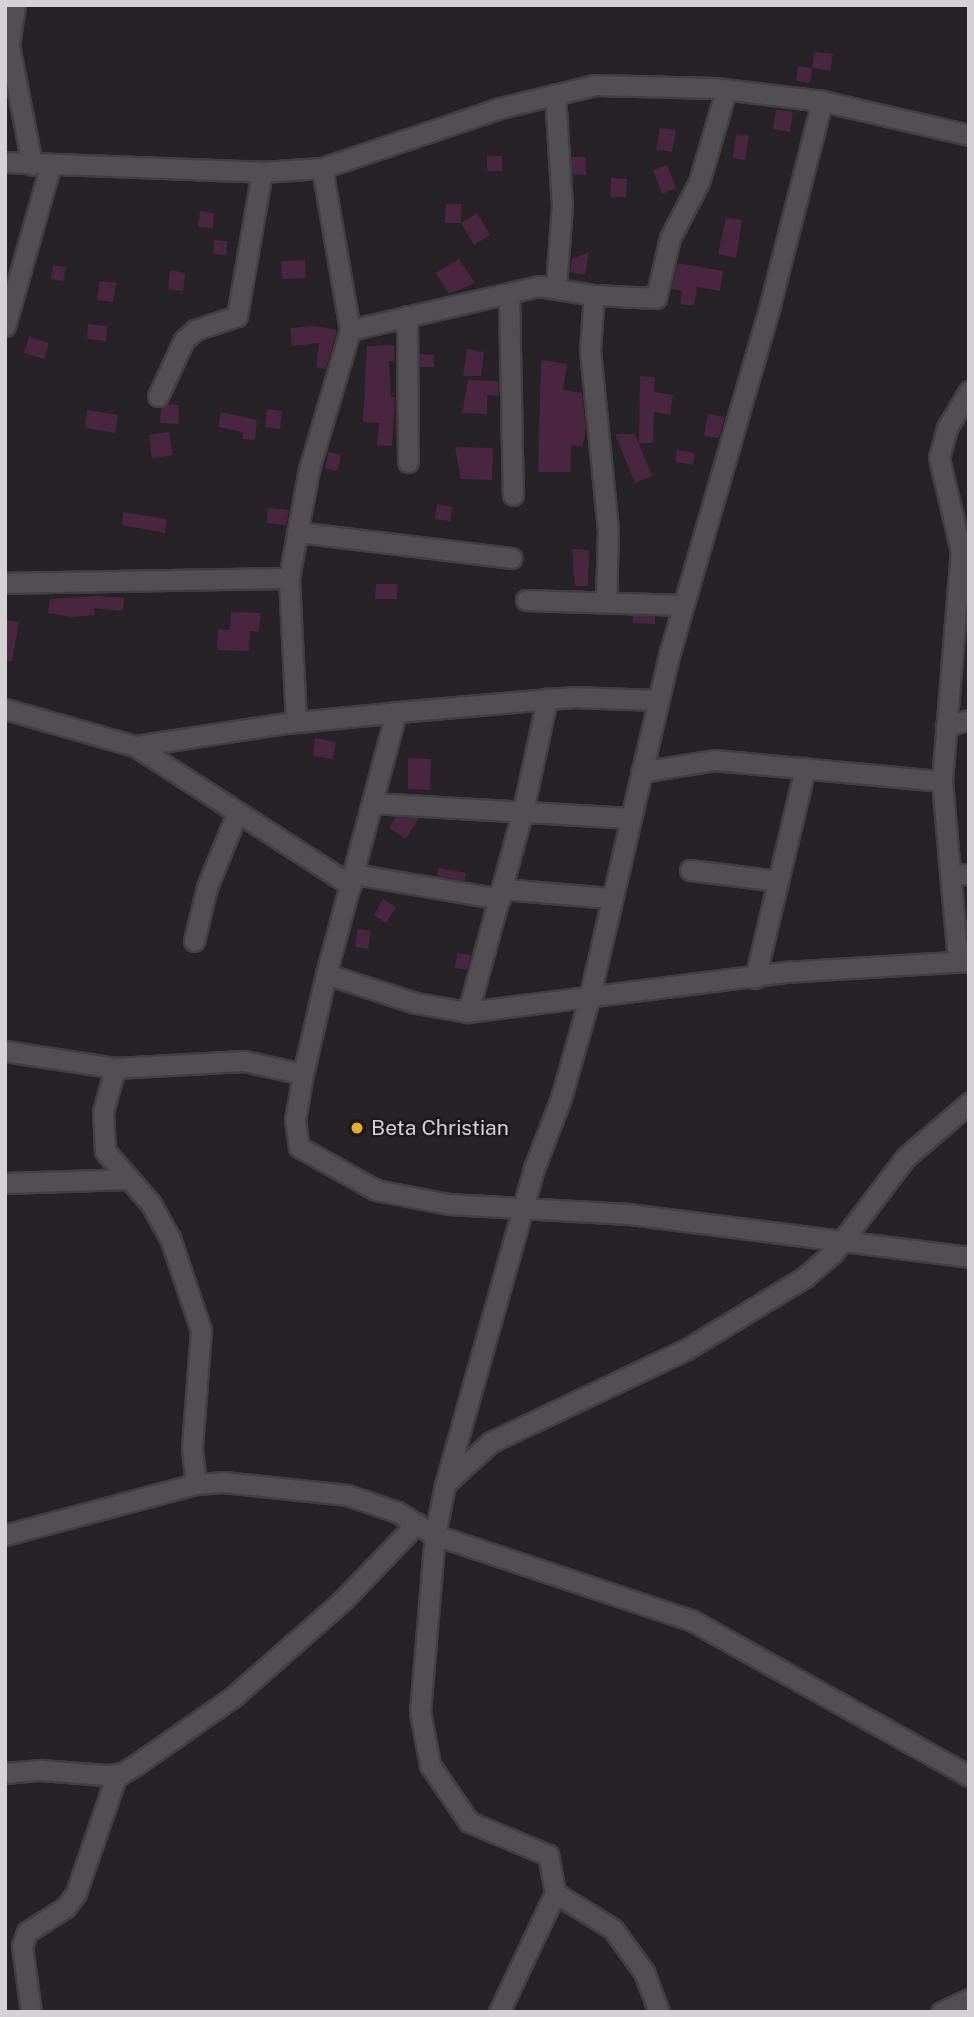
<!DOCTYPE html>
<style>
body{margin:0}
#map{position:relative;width:974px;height:2017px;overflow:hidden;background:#262228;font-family:"Public Sans",sans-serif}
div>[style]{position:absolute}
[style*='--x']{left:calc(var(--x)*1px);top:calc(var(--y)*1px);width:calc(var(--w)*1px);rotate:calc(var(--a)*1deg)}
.building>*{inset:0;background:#4a253f}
.roads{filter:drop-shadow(2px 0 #423f44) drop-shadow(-2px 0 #423f44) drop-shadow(0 2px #423f44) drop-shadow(0 -2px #423f44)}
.minor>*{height:19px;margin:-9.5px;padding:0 9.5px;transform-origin:9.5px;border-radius:9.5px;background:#524e54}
.dots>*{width:19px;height:19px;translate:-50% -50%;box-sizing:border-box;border:4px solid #1d191e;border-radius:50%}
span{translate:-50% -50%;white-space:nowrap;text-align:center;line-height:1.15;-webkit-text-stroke:5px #1d191e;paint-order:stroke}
.poi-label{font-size:21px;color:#d5d2d6}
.left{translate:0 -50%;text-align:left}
.frame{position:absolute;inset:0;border:7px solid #d5d2d6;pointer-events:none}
</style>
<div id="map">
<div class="building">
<div style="clip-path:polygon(815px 52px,833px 54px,830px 71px,812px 68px)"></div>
<div style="clip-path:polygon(798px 66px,812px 68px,810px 83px,796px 81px)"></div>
<div style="clip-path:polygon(776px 110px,793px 112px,790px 132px,773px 129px)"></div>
<div style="clip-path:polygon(660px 128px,676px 130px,672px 152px,656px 150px)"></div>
<div style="clip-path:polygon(736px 134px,749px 136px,745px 160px,733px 158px)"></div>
<div style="clip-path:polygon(487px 156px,502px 156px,502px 171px,487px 171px)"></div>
<div style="clip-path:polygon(571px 157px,586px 157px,586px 175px,572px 174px)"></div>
<div style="clip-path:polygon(667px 165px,676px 188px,662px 194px,653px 170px)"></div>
<div style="clip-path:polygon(611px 178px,627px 179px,626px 197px,610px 197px)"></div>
<div style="clip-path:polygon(446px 204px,461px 204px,461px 223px,445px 223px)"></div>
<div style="clip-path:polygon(200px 211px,214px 213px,213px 228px,198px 227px)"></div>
<div style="clip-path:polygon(477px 213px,490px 235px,474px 245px,461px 223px)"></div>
<div style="clip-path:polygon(726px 218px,742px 220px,736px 258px,718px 254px)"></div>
<div style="clip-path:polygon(214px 240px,227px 241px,226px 255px,214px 254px)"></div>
<div style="clip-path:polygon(589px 252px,585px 275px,570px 272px,572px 259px)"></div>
<div style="clip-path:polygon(459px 259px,475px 283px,449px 294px,436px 273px)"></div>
<div style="clip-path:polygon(305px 260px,306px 278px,282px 279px,281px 261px)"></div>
<div style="clip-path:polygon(678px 263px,723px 271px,720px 291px,697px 287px,694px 306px,680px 304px,682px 291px,671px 289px)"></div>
<div style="clip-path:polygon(53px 265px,66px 267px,63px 281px,51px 279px)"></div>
<div style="clip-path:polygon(170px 270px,185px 273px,183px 291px,168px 289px)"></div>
<div style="clip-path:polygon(100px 281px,116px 283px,113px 302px,97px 300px)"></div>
<div style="clip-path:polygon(88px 324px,107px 326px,106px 341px,87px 339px)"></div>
<div style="clip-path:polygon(315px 326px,337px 330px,326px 369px,316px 367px,319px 343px,292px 346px,290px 328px)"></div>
<div style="clip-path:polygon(29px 337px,49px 343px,44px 359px,24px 353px)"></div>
<div style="clip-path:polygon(394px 345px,394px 361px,389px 361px,391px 397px,395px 397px,392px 446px,377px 445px,379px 423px,363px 422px,367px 346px)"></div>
<div style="clip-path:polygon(467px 349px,484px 352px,481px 376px,463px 376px)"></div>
<div style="clip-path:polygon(420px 354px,434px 355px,434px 367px,420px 367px)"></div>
<div style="clip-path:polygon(541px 360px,567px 364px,563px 390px,582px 393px,586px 429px,583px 447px,571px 445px,570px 472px,538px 472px)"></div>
<div style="clip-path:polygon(640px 376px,655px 377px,654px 392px,673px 395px,670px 415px,654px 412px,653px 443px,639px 443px)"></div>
<div style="clip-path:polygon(468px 380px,498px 381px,499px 396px,487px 395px,487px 414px,462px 413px)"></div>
<div style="clip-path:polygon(167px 404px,179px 405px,178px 424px,160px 423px,161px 408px)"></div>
<div style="clip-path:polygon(267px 409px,282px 411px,280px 429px,265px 427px)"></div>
<div style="clip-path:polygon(87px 410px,118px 415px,115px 433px,85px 428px)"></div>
<div style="clip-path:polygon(221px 412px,257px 420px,255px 440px,242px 439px,243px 432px,218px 427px)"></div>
<div style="clip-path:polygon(708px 414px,725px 417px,719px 438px,704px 436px)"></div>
<div style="clip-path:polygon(169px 432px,173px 455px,152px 458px,149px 435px)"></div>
<div style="clip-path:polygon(615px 434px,635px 434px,652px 476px,635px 483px)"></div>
<div style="clip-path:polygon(455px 447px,493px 448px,492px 480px,461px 479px)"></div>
<div style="clip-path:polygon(677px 450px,695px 453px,693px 465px,675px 462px)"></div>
<div style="clip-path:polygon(329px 452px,341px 455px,337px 471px,325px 468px)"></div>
<div style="clip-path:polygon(437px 504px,452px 507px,450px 521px,435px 519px)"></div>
<div style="clip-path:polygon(268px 508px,289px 510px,286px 525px,267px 523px)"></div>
<div style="clip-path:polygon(123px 512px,167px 519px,165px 533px,122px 525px)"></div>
<div style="clip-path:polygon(572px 549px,589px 550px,588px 586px,575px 586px)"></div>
<div style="clip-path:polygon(376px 584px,397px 584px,397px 599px,375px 599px)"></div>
<div style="clip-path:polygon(99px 596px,124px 598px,123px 611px,94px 608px,95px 615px,73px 617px,48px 613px,50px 599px)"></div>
<div style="clip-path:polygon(231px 612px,261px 613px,259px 632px,250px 631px,249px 651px,217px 650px,218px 629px,230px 630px)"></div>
<div style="clip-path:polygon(633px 616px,655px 616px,655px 624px,633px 623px)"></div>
<div style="clip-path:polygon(5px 620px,19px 622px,12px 661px,5px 660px)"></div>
<div style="clip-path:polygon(315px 738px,336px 742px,333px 759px,313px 756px)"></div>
<div style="clip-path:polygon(408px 758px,431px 759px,430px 790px,408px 789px)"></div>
<div style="clip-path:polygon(396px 817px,419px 818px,406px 839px,389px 828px)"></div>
<div style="clip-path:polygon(438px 868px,466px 873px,465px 881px,437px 876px)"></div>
<div style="clip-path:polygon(383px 899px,396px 907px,386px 923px,374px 915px)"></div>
<div style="clip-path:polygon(358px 929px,371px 931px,368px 949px,355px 947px)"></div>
<div style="clip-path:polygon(457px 953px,471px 955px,467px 970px,455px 968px)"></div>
</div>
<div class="roads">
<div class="minor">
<div style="--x:15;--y:5;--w:40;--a:98.5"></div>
<div style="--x:9;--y:45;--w:122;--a:79.1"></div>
<div style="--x:555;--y:94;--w:112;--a:86.4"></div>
<div style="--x:562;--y:206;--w:80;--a:94.3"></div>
<div style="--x:5;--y:162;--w:257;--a:2.2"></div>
<div style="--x:262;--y:172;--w:60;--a:-3.8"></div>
<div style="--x:322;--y:168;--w:164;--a:80.2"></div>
<div style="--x:350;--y:330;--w:145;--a:106.4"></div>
<div style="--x:309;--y:469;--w:111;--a:100.4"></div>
<div style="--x:289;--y:578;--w:284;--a:179"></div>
<div style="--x:322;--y:168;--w:188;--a:-18.6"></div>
<div style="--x:500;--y:108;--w:98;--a:-13.6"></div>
<div style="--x:595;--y:85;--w:120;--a:1.4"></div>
<div style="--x:715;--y:88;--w:108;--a:6.9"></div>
<div style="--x:822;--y:101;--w:151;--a:13"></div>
<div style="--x:509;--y:294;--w:201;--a:88.9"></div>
<div style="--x:594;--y:295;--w:55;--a:94.2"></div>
<div style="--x:590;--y:350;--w:182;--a:84.3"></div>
<div style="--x:608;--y:531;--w:71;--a:91.6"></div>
<div style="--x:407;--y:316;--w:146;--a:89.6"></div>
<div style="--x:5;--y:326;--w:165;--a:-74.2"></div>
<div style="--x:350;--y:330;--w:194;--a:-13.1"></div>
<div style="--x:539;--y:286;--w:56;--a:9.3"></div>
<div style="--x:594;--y:295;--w:62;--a:2.8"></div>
<div style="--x:656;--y:298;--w:62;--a:-76.9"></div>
<div style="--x:670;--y:238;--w:63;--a:-62.6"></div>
<div style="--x:699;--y:182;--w:96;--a:-73.6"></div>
<div style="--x:158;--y:396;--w:62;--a:-65.1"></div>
<div style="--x:184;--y:340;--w:15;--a:-42"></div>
<div style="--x:195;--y:330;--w:44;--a:-18.4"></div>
<div style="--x:237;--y:316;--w:146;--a:-80.2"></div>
<div style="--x:297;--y:532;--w:216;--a:6.9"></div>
<div style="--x:289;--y:578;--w:144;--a:87.2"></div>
<div style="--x:526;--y:600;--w:157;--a:1.8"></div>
<div style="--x:5;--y:709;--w:135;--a:15.9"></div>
<div style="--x:135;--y:746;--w:257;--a:32.8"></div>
<div style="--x:946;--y:726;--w:24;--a:-15"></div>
<div style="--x:135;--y:746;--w:154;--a:-8.6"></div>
<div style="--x:287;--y:723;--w:123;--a:-5.6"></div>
<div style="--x:409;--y:711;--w:164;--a:-4.9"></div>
<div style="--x:572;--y:697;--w:86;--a:2"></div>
<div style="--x:641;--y:772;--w:74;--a:-9.3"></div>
<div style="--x:714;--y:760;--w:229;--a:5.3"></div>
<div style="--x:372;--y:803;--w:258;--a:3.3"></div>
<div style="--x:690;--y:870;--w:89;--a:7.1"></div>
<div style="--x:354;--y:874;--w:148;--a:9.7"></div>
<div style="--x:950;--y:875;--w:19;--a:-3"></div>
<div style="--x:503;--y:889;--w:108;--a:4.8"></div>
<div style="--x:194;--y:941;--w:56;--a:-76.5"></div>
<div style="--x:207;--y:887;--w:80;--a:-67.9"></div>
<div style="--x:958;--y:961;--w:181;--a:-95.1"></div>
<div style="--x:942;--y:781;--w:231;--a:-85.3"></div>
<div style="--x:961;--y:551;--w:96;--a:-103.3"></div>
<div style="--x:939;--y:458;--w:31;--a:-75"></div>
<div style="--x:947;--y:428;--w:43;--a:-59.3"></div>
<div style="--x:326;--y:974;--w:271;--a:-75"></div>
<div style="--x:755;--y:978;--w:216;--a:-76.6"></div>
<div style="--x:468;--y:1012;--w:209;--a:-74.8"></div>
<div style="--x:523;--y:810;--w:114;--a:-77.8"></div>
<div style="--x:5;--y:1051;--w:111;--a:8.8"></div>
<div style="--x:115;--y:1068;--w:129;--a:-3.1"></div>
<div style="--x:244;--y:1061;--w:60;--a:12.4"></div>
<div style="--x:303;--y:1074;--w:103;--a:-77"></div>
<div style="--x:326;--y:974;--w:95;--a:17.9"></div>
<div style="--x:416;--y:1003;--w:53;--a:9.8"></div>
<div style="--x:468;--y:1012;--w:320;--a:-7.2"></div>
<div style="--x:785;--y:972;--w:184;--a:-3.4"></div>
<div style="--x:115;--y:1068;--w:46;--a:105.3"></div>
<div style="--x:103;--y:1112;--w:39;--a:87"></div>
<div style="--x:105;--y:1151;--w:70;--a:49"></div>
<div style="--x:151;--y:1204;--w:39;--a:61"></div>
<div style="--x:170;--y:1238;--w:97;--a:71.4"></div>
<div style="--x:201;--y:1330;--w:118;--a:94.4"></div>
<div style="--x:192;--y:1448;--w:36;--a:84"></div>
<div style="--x:303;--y:1074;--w:47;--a:99.9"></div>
<div style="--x:295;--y:1120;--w:27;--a:82"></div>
<div style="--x:299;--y:1147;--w:88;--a:29.2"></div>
<div style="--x:376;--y:1190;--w:74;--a:10.9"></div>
<div style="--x:449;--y:1204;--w:180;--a:3.2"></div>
<div style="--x:629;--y:1214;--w:343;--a:7.2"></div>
<div style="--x:5;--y:1183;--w:122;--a:-1.9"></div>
<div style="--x:446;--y:1483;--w:61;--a:-42.3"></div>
<div style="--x:491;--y:1442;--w:217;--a:-25.4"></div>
<div style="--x:687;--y:1349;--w:138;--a:-31.4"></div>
<div style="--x:805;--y:1277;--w:37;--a:-41"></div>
<div style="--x:833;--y:1253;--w:121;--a:-52.8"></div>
<div style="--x:906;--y:1157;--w:83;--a:-40.6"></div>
<div style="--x:5;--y:1535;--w:198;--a:-15"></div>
<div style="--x:196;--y:1484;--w:27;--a:-4"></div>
<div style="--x:223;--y:1482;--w:125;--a:6"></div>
<div style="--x:347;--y:1495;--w:53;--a:18.8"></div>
<div style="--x:397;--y:1512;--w:44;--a:31.2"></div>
<div style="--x:435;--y:1535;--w:270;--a:18.4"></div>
<div style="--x:691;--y:1620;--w:319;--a:29.3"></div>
<div style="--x:5;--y:1773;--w:36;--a:-5"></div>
<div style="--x:41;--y:1770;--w:64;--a:4.5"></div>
<div style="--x:105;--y:1775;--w:16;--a:-4"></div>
<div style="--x:121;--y:1774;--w:19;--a:-32"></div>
<div style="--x:137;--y:1764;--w:117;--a:-34.9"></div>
<div style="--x:233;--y:1697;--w:148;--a:-41.4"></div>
<div style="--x:344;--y:1599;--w:105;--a:-46.2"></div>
<div style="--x:31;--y:2012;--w:67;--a:-97.8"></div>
<div style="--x:22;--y:1946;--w:15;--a:-70"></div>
<div style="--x:27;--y:1932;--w:46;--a:-32.7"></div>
<div style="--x:66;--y:1907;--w:17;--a:-54"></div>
<div style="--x:76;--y:1893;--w:126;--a:-71"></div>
<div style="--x:499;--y:2012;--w:132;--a:-64.8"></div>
<div style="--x:659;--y:2012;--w:43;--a:-110.6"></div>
<div style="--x:644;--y:1972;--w:53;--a:-125.8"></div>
<div style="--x:613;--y:1929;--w:68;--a:-148.2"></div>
<div style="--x:555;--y:1893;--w:39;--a:-100"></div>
<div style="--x:548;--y:1855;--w:86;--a:-157.3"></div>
<div style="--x:469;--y:1822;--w:69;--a:-124.4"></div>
<div style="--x:430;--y:1765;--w:54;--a:-100.7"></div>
<div style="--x:420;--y:1712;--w:178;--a:-85.2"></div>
<div style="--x:435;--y:1535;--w:51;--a:-78.7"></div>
<div style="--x:445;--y:1485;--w:326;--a:-74.3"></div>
<div style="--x:533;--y:1171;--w:78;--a:-69"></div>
<div style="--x:561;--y:1098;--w:103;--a:-74.2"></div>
<div style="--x:589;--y:999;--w:356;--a:-76.9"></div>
<div style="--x:670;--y:652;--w:361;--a:-73.9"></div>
<div style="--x:770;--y:305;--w:211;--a:-75.7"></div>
<div style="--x:941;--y:2012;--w:31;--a:-25"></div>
</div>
</div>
<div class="dots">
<div style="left:357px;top:1128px;background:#e5ad35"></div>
</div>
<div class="poi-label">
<span class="left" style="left:371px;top:1128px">Beta Christian</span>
</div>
<div class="frame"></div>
</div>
